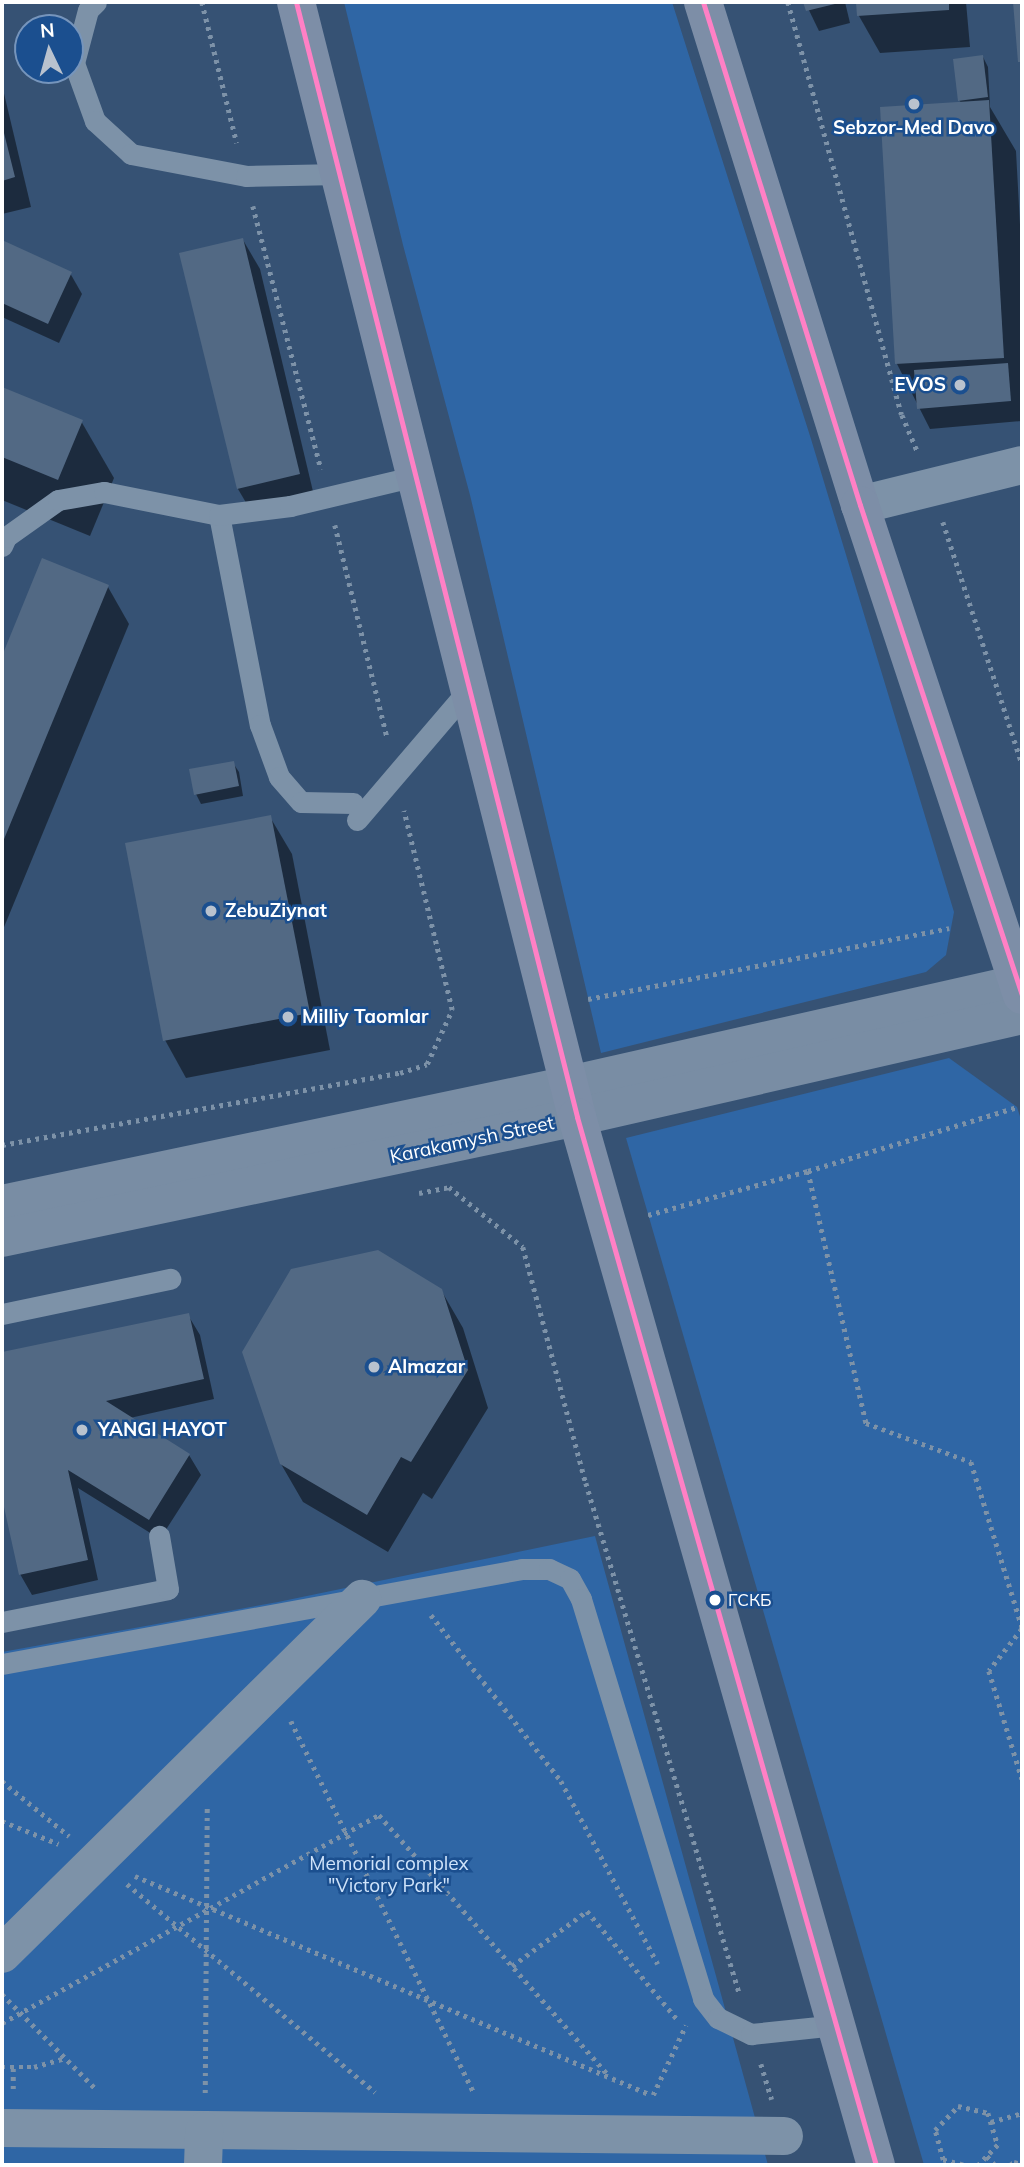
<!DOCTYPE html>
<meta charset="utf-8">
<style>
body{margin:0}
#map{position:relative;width:1024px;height:2167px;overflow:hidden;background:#365274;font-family:Mulish,sans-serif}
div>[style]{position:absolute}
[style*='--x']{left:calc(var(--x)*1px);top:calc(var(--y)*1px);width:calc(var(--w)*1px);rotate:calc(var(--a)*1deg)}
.green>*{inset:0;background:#2f66a5}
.shadow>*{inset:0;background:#0007}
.building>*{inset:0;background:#526984}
.path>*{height:4.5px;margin-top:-2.25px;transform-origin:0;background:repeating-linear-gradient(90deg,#7d92a8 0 3.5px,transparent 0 8.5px)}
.lane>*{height:21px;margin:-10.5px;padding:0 10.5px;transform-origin:10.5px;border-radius:10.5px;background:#7d92a8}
.street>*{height:38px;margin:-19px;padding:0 19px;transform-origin:19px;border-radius:19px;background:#7d92a8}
.secondary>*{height:38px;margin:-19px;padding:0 19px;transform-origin:19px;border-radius:19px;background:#798da4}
.primary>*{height:38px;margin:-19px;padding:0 19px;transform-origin:19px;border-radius:19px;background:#7d8ea7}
.bus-1>*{height:5px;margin:-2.5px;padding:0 2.5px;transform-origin:2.5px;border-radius:2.5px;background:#ff80c5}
.dots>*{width:19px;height:19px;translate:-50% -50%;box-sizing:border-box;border:4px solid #1b4f8f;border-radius:50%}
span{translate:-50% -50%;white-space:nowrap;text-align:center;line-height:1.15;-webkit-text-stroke:5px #1b4f8f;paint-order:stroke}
.bus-label{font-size:17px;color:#fff}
.left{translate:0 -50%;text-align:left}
.poi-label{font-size:19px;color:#fff;font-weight:700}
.right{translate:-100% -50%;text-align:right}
.street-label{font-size:19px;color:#fff}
.park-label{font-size:19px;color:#cfe3fa}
.frame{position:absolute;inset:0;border:4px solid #fff;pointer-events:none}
.north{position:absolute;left:14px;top:14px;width:70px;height:70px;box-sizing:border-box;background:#1b4f8f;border:2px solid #7695bc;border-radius:50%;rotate:355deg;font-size:19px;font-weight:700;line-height:28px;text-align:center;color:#fff}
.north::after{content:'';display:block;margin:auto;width:24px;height:32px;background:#b9c2ce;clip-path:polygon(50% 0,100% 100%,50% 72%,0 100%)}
</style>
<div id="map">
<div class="green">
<div style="clip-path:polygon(344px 2px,672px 2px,811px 439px,954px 912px,946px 955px,926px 972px,601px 1053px,470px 495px,403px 245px)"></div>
<div style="clip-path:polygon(949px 1058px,1017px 1107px,1022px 1123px,1022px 2165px,924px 2165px,626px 1138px)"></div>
<div style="clip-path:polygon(595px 1536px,768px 2165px,2px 2165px,2px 1652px,278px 1602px)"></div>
</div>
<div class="shadow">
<div style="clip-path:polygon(805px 2px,845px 2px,850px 23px,819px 31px)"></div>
<div style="clip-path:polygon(858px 2px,966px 2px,970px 47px,880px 53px,859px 16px)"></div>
<div style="clip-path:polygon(983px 57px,988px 67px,990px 107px,1016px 151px,1022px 261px,1022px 421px,930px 429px,897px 364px,962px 104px,959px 100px)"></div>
<div style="clip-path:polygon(2px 85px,31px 207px,2px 214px)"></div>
<div style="clip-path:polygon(243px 240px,260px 269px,316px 504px,255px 518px,238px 489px,181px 254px)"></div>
<div style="clip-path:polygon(2px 242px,70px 273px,82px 294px,59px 343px,2px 317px)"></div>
<div style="clip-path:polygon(2px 389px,81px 421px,114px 478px,90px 536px,2px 500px)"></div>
<div style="clip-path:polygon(43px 560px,108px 587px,129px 624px,2px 932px,2px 660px)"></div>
<div style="clip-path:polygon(233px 763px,239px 772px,243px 796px,201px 804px,196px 794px)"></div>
<div style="clip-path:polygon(270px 817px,292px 854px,330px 1050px,186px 1078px,165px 1040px)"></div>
<div style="clip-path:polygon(441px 1290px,463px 1328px,488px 1408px,432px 1499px,423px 1493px,388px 1552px,303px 1502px,281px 1464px)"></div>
<div style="clip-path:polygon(188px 1315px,200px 1335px,214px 1399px,130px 1418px,189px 1455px,201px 1475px,160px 1539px,78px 1488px,98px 1580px,32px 1595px,20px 1574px,2px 1490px,2px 1354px)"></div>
</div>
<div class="building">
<div style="clip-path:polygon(803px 2px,839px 2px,839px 3px,806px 11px)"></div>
<div style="clip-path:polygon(856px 2px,949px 2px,949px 10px,857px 16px)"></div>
<div style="clip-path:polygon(1013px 2px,1022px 2px,1022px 62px,1018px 62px)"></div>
<div style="clip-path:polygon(983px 55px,988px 97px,958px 101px,953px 59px)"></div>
<div style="clip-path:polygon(989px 100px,1004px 358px,895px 364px,880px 107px)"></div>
<div style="clip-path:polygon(2px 125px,15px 177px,2px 181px)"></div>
<div style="clip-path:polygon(243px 238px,300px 474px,237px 489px,179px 253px)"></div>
<div style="clip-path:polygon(2px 240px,72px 272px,48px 324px,2px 303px)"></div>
<div style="clip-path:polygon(1008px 363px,1011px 401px,917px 409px,914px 370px)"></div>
<div style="clip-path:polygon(2px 387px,83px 420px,58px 480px,2px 457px)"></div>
<div style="clip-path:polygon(42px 558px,109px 585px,2px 844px,2px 656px)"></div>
<div style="clip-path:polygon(234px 761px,239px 786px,194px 795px,189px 769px)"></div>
<div style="clip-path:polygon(271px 815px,310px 1013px,163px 1041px,125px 843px)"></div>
<div style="clip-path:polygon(378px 1250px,442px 1289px,468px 1370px,411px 1462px,401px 1457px,367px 1515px,280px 1464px,242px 1352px,291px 1269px)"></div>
<div style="clip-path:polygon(189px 1313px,204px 1379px,106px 1401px,190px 1454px,149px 1520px,68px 1470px,88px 1560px,19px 1575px,2px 1498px,2px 1352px)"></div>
</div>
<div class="path">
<div style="--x:202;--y:2;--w:145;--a:76.1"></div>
<div style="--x:788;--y:2;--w:428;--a:74.6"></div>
<div style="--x:902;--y:415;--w:39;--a:67"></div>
<div style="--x:253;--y:206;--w:272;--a:75.5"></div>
<div style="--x:943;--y:522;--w:255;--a:71.9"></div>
<div style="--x:335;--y:525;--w:218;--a:76.2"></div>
<div style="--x:588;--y:999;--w:368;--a:-11.1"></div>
<div style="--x:2;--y:1145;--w:404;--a:-10.3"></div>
<div style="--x:400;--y:1073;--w:28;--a:-18"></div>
<div style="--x:427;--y:1064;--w:60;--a:-65.2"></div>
<div style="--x:452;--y:1010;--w:205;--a:-103.6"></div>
<div style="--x:808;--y:1171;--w:259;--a:77"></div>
<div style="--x:866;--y:1423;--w:112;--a:20.4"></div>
<div style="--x:971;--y:1462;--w:173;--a:72.8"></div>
<div style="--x:419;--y:1193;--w:31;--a:-11"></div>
<div style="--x:449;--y:1187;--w:95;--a:39"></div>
<div style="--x:523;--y:1247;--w:244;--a:75.1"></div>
<div style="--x:586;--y:1483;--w:531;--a:73.27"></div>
<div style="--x:648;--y:1215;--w:166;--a:-15.4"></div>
<div style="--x:808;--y:1171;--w:219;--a:-17"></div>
<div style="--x:431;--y:1615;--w:211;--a:51.9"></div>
<div style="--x:561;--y:1781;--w:207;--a:62.1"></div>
<div style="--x:1022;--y:1629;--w:53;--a:128.2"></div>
<div style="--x:989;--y:1671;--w:113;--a:73"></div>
<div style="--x:291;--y:1721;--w:415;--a:63.8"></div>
<div style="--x:2;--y:1781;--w:87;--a:39.4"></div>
<div style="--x:2;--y:1821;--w:61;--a:22"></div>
<div style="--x:135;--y:1876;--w:558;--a:22.98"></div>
<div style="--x:127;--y:1884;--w:324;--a:40"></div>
<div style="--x:512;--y:1966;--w:93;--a:-36.3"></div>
<div style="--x:587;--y:1911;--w:141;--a:50.2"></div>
<div style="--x:2;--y:1994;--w:135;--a:45.3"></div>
<div style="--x:2;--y:2023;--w:431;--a:-28.9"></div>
<div style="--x:379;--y:1815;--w:348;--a:48.6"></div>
<div style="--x:761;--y:2064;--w:37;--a:73"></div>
<div style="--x:2;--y:2067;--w:32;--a:0"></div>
<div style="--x:34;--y:2067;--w:32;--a:-16"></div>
<div style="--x:13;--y:2089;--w:22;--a:-90"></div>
<div style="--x:205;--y:2093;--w:285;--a:-89.6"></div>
<div style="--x:653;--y:2095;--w:77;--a:-64.8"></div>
<div style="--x:991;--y:2122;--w:32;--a:-16"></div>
<div style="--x:987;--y:2156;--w:12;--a:48"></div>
<div style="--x:963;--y:2165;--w:21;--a:-166"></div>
<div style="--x:943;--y:2160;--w:31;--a:-105"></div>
<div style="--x:935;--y:2130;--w:33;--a:-46"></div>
<div style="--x:958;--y:2106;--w:31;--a:13"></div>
<div style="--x:988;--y:2113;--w:34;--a:73"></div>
<div style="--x:998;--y:2145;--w:28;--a:134"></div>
<div style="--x:1010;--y:2165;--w:5;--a:-37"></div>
<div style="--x:1014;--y:2162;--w:8;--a:14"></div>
</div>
<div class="lane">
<div style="--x:96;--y:2;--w:11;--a:135"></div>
<div style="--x:88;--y:10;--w:55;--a:104.8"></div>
<div style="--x:74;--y:63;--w:62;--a:70.1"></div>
<div style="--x:95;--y:121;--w:49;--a:42.5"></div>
<div style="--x:131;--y:154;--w:117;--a:10.8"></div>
<div style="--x:246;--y:176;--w:93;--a:-1.2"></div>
<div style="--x:219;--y:515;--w:214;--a:79"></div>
<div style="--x:260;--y:725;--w:55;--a:69.9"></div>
<div style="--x:279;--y:777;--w:33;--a:49"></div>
<div style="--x:301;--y:802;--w:52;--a:1.1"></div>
<div style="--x:2;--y:546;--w:10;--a:-66"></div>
<div style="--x:6;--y:537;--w:64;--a:-35.4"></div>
<div style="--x:58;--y:500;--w:47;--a:-9.9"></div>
<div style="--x:104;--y:492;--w:117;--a:11.3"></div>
<div style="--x:219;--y:515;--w:72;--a:-7.2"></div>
<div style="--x:290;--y:506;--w:130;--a:-13.4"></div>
<div style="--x:357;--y:820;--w:172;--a:-49.5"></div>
<div style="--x:2;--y:1314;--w:172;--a:-11.8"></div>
<div style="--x:2;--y:1622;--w:169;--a:-11.2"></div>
<div style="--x:168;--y:1589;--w:54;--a:-99.6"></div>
<div style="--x:2;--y:1664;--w:529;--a:-10.35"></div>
<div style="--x:522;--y:1569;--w:27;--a:0"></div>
<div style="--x:549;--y:1569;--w:23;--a:25"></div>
<div style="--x:570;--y:1579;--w:23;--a:61"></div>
<div style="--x:581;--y:1599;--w:418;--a:73"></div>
<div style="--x:703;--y:1999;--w:24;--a:52"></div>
<div style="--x:718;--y:2018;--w:37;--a:26"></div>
<div style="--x:751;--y:2034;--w:85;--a:-6"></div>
</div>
<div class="street">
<div style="--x:860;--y:505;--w:167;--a:-13.9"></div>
<div style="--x:2;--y:1954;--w:506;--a:-44.6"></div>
<div style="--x:2;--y:2128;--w:782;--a:0.59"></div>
<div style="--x:203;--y:2165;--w:34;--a:-88"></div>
</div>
<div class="secondary">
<div style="--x:2;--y:1204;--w:579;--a:-11.85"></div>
<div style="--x:569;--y:1085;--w:461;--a:-12.7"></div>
<div style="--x:2;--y:1238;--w:588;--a:-11.88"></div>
<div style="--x:577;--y:1117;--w:457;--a:-12.9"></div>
</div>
<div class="primary">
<div style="--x:296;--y:2;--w:1150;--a:75.85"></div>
<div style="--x:577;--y:1117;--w:1090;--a:74.08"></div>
<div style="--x:703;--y:2;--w:527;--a:72.67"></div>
<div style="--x:860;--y:505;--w:516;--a:71.71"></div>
</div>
<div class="bus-1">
<div style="--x:296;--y:2;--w:1150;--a:75.85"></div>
<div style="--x:577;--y:1117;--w:1090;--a:74.08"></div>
<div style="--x:703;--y:2;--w:527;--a:72.67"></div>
<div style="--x:860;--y:505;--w:516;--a:71.71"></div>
</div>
<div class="dots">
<div style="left:914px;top:104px;background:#b9c2ce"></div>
<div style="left:960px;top:385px;background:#b9c2ce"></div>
<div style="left:211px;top:911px;background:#b9c2ce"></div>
<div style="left:288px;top:1017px;background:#b9c2ce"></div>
<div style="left:374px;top:1367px;background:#b9c2ce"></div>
<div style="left:82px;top:1430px;background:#b9c2ce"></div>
<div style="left:715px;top:1600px;background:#fff"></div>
</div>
<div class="bus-label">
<span class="left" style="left:728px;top:1600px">ГСКБ</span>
</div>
<div class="poi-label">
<span style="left:914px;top:128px">Sebzor-Med Davo</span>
<span class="right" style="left:946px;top:385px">EVOS</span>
<span class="left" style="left:225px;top:911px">ZebuZiynat</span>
<span class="left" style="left:302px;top:1017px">Milliy Taomlar</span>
<span class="left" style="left:388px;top:1367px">Almazar</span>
<span class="left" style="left:98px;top:1430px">YANGI HAYOT</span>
</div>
<div class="street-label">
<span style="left:472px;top:1140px;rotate:-12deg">Karakamysh Street</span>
</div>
<div class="park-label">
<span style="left:389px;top:1875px">Memorial complex<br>"Victory Park"</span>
</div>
<div class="frame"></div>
<div class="north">N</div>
</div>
